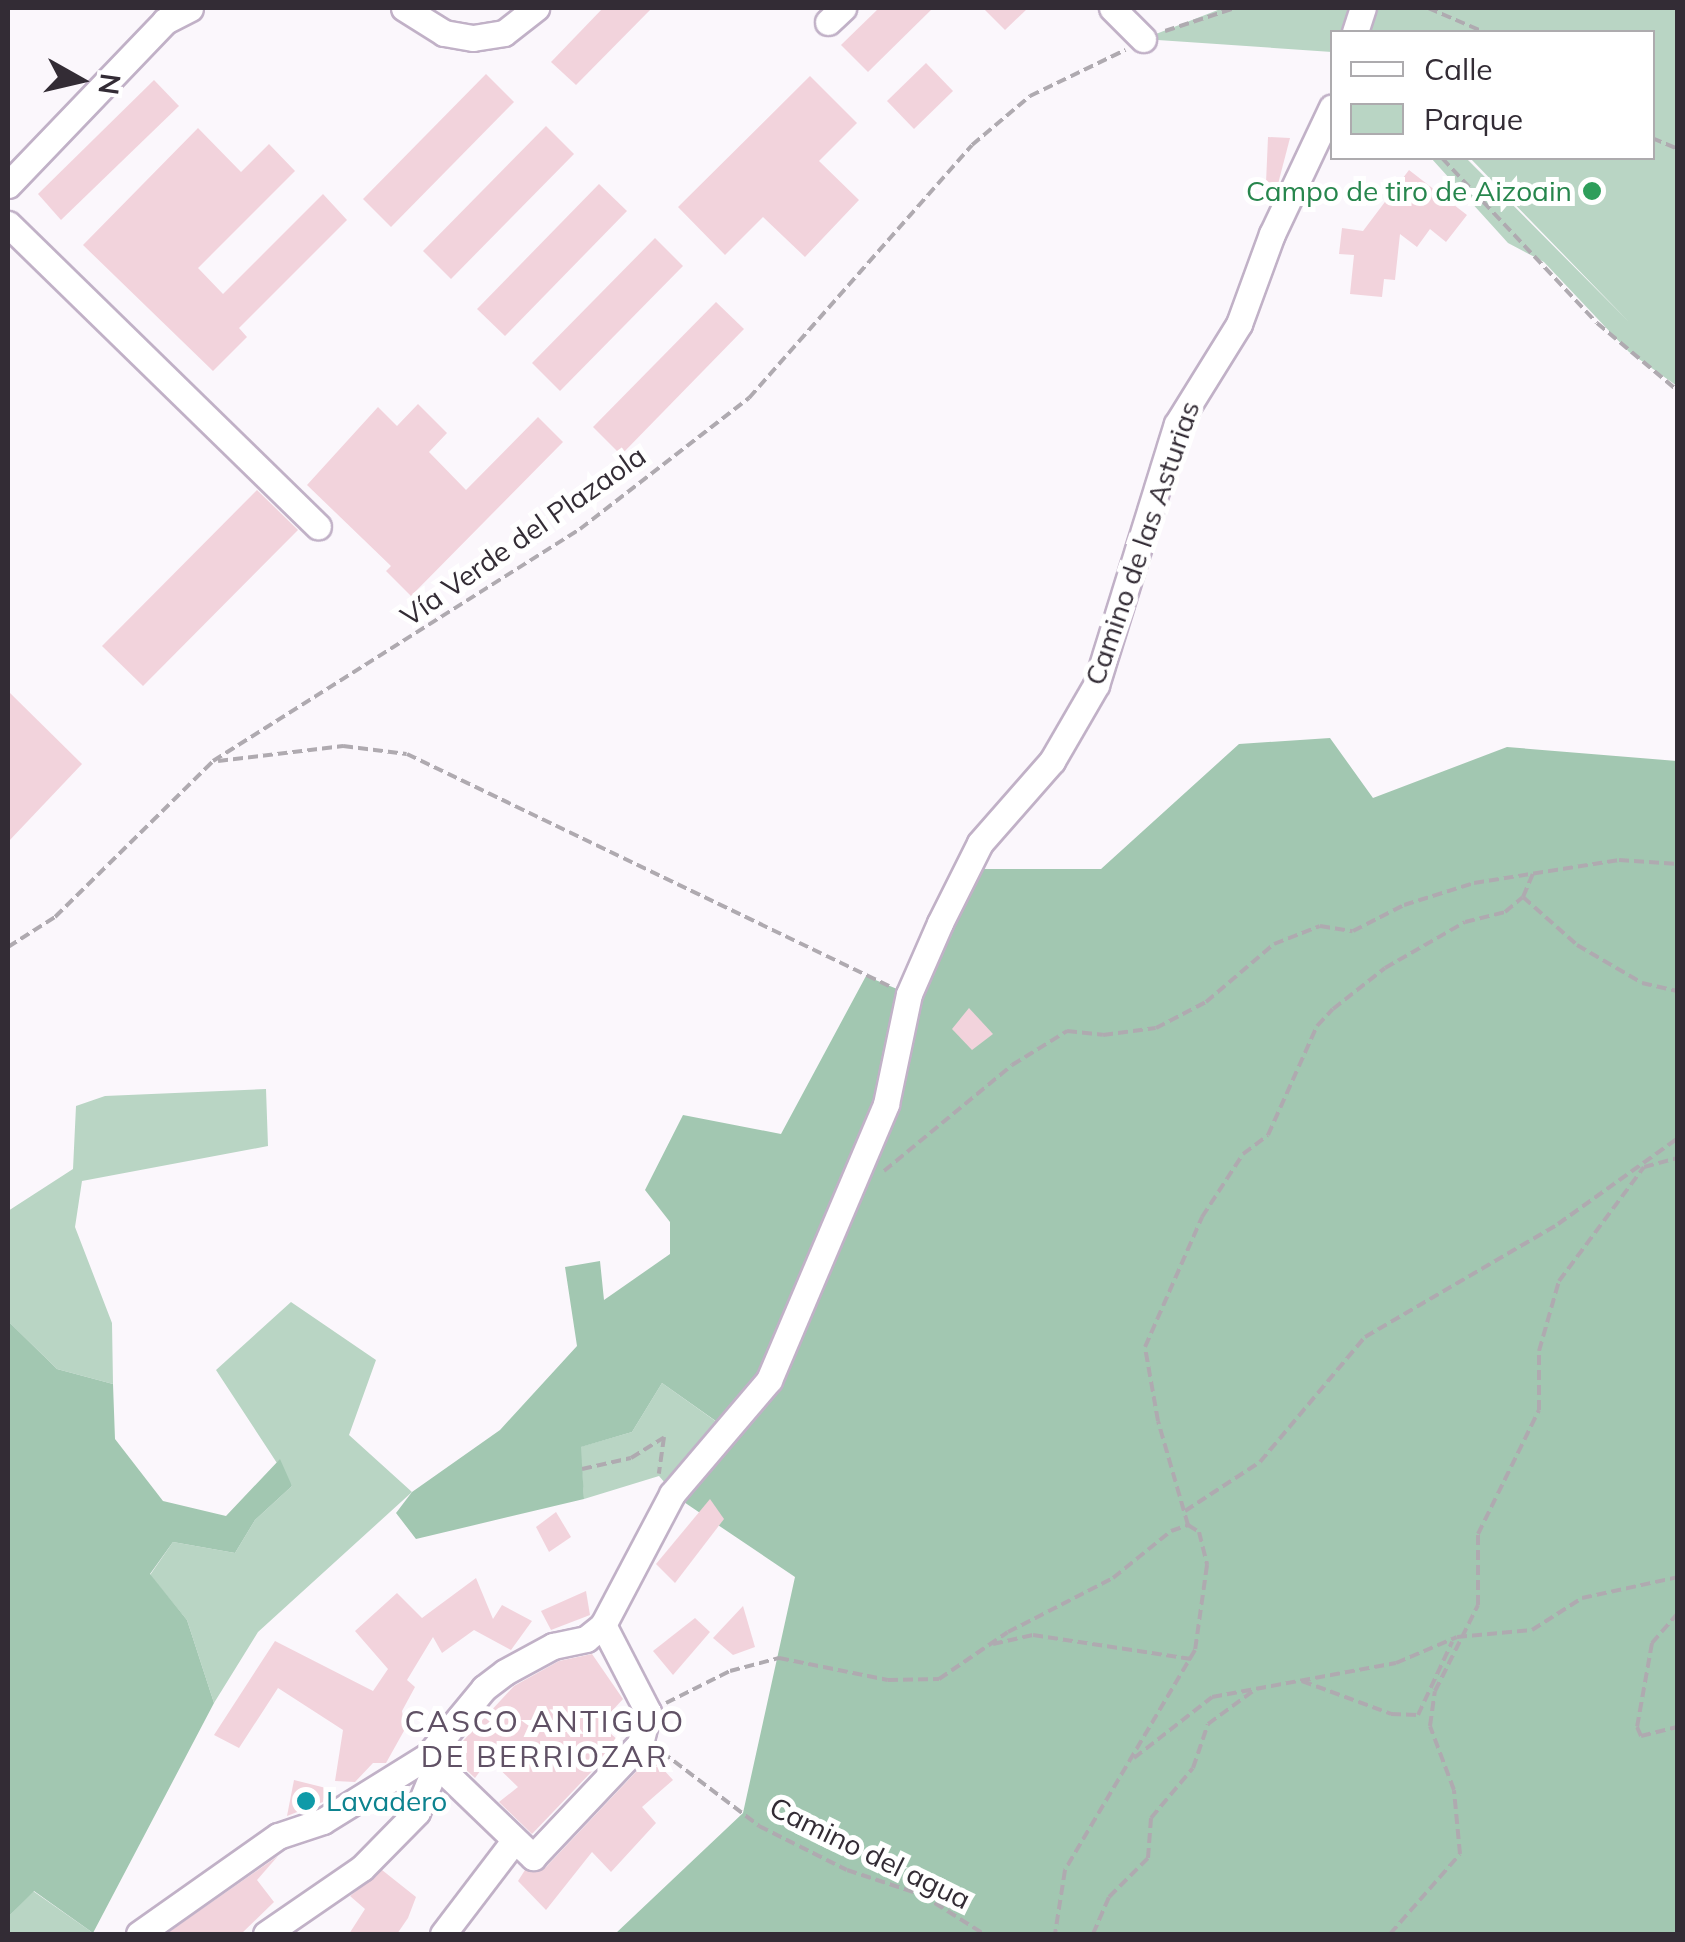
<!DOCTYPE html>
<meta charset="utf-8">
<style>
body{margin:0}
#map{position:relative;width:1685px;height:1942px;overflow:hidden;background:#fbf7fc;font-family:Mulish,sans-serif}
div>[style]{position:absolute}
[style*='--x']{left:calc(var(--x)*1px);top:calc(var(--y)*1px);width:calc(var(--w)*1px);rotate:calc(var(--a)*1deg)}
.green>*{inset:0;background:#b9d5c4}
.forest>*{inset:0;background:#a2c7b1}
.building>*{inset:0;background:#f2d3dc}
.path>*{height:4px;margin-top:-2px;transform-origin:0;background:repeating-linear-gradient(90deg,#afaab0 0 10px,transparent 0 15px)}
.roads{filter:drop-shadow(2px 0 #c1b1c7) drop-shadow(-2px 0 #c1b1c7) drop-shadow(0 2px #c1b1c7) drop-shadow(0 -2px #c1b1c7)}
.minor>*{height:25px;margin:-12.5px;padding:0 12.5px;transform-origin:12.5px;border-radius:12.5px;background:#fff}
.dots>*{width:28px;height:28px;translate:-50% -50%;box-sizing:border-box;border:5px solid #fff;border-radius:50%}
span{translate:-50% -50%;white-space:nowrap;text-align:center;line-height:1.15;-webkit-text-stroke:10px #fff;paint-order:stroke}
.leisure-label{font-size:28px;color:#27864d}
.right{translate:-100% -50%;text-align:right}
.street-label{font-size:28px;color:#332c35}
.culture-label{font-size:28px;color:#0d838f}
.left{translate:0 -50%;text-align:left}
.neighbourhood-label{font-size:30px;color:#605165;letter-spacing:2.5px}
.frame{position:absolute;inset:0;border:10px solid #332c35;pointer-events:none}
.legend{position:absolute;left:1330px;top:30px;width:325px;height:130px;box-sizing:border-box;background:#fff;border:2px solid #adabae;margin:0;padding:12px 18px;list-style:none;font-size:30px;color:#332c35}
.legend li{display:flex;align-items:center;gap:20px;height:50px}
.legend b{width:50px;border:2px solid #adabae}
.north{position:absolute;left:30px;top:30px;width:100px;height:100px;-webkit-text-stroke:8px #fff;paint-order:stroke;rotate:98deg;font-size:28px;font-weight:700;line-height:40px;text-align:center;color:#332c35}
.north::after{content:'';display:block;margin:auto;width:35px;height:45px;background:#332c35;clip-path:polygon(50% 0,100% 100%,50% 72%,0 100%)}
</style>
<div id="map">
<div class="green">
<div style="clip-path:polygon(1223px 8px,1677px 8px,1677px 386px,1629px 352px,1544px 262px,1508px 243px,1431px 158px,1466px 158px,1630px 323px,1470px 158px,1652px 158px,1652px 32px,1332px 32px,1332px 52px,1143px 39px)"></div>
<div style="clip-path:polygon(266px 1089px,268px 1146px,82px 1181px,75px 1227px,112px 1323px,113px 1384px,57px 1369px,8px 1321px,8px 1211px,73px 1169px,76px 1106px,105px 1096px)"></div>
<div style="clip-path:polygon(291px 1302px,376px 1360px,349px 1435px,412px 1492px,258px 1632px,214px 1703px,187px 1620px,150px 1575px,173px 1542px,235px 1553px,255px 1520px,292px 1486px,216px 1370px)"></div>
<div style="clip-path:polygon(662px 1383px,721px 1425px,672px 1491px,659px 1476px,584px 1499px,580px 1447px,632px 1432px)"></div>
<div style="clip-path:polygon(33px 1891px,93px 1933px,92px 1934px,8px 1934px,8px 1917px)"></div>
</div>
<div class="forest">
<div style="clip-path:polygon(1330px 738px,1373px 798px,1507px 747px,1677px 761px,1677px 1934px,615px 1934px,743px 1813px,795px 1577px,672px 1494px,720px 1424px,662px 1383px,632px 1432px,581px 1447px,584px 1499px,416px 1539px,396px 1513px,412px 1492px,500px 1430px,577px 1346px,565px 1267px,600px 1261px,604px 1300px,670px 1254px,670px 1222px,645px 1190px,683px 1115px,781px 1134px,866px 976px,909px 994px,979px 869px,1101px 869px,1239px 744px)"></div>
<div style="clip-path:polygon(8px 1321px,57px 1369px,113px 1384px,115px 1439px,163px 1501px,226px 1516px,280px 1459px,292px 1486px,255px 1520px,235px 1553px,173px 1542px,150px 1574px,187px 1620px,214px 1703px,93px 1933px,34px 1891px,8px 1917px)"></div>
</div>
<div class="building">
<div style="clip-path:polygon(603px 8px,652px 8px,576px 85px,551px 62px)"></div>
<div style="clip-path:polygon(879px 8px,933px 8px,868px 72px,841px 45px)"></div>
<div style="clip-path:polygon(983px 8px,1028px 8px,1005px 30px)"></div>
<div style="clip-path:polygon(926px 63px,953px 91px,914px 129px,887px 101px)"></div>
<div style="clip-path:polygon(486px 74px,514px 102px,391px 227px,363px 199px)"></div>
<div style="clip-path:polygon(810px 76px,857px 123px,819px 161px,859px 200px,805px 257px,763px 217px,725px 255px,678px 207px)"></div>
<div style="clip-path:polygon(154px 80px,179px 106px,61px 220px,38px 194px)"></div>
<div style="clip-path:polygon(546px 126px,574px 154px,451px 279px,423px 251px)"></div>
<div style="clip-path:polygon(198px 128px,241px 172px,269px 144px,295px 171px,198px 268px,223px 294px,323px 194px,347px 220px,239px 328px,247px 337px,213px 371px,83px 245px)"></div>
<div style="clip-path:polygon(1268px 137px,1290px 138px,1278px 184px,1266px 183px)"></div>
<div style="clip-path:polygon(1409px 170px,1467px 215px,1446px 242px,1430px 229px,1417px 247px,1400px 234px,1395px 280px,1384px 279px,1382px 297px,1350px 294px,1354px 255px,1339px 254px,1342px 228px,1363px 231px)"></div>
<div style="clip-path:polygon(599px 184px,627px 211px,505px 336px,477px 309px)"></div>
<div style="clip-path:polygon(655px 238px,683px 266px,560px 391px,532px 363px)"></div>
<div style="clip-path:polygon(716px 302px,744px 329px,621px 455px,593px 427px)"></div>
<div style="clip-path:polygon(418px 404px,447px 433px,429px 452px,466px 490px,538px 417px,563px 442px,411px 596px,386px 571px,391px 566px,307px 485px,378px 407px,397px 426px)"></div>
<div style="clip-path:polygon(257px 490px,298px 530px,143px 686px,102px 646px)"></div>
<div style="clip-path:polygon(8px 691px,82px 764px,8px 842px)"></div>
<div style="clip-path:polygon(969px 1008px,993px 1034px,972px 1050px,952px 1029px)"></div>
<div style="clip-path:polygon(710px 1499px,724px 1519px,675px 1583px,656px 1564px)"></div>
<div style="clip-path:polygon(556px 1512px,571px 1537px,549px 1552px,536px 1527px)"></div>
<div style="clip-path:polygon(476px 1578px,493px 1619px,502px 1605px,532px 1621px,511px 1650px,474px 1630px,442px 1653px,433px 1637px,407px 1680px,415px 1687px,402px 1711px,405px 1729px,386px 1763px,373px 1763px,355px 1782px,335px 1781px,343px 1730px,278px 1688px,239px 1748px,214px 1735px,275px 1641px,373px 1691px,388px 1669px,355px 1631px,397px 1593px,422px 1618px)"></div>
<div style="clip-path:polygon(586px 1591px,590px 1615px,551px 1630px,541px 1611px)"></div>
<div style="clip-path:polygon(743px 1606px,755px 1647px,733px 1655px,713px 1638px)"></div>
<div style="clip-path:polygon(695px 1618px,710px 1632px,673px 1675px,653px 1651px)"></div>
<div style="clip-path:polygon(592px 1654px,623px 1699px,600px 1724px,620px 1742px,532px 1834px,499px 1802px,518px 1787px,489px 1759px,475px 1778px,450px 1755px,514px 1686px,559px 1661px)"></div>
<div style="clip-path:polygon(651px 1756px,673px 1780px,642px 1807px,656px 1823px,611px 1872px,592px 1852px,546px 1910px,518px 1881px,525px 1870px,545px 1868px)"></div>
<div style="clip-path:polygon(294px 1780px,326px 1788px,323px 1802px,287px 1816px)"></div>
<div style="clip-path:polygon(278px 1856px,257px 1880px,274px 1902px,241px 1934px,166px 1934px)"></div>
<div style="clip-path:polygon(382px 1870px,416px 1897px,408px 1918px,397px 1934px,349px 1934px,365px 1909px,350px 1896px)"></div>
</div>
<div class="path">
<div style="--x:1428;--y:8;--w:61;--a:23.2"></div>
<div style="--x:1165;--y:31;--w:74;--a:-18.2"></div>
<div style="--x:1652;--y:138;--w:28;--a:23"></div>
<div style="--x:1442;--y:158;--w:226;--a:46.8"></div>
<div style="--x:1597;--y:323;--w:106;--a:40"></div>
<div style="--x:218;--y:761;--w:126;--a:-6.8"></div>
<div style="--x:343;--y:746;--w:64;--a:7.1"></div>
<div style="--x:407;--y:754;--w:535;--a:25.7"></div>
<div style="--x:1523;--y:897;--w:72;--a:41.6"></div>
<div style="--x:1577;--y:945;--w:75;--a:30.3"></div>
<div style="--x:1642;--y:983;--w:37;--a:13"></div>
<div style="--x:8;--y:947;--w:56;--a:-32.6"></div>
<div style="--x:55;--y:917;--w:222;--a:-44.6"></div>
<div style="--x:213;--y:761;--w:434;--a:-32.3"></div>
<div style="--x:580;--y:529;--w:214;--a:-37.8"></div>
<div style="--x:749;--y:398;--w:337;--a:-48.6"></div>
<div style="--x:972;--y:145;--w:76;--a:-40.2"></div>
<div style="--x:1030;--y:96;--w:106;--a:-25.8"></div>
<div style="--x:884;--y:1171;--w:166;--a:-39.6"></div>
<div style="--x:1012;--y:1065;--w:65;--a:-31.7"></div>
<div style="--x:1067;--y:1031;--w:36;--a:6"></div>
<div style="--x:1103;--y:1035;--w:53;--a:-7.5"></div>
<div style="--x:1156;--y:1028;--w:56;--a:-27.5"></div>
<div style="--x:1206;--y:1002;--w:89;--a:-40.5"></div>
<div style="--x:1274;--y:944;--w:49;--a:-21.4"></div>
<div style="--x:1320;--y:926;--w:33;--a:9"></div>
<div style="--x:1353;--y:931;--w:57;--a:-27"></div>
<div style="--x:1404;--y:905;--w:73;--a:-17.4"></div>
<div style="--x:1474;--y:883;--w:147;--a:-9"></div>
<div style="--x:1619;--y:860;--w:59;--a:3.9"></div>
<div style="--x:582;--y:1469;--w:50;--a:-12.7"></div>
<div style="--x:631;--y:1458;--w:39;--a:-32"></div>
<div style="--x:664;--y:1437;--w:37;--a:98"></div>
<div style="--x:1185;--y:1511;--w:90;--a:-33.2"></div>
<div style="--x:1260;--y:1462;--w:163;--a:-50"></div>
<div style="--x:1365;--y:1337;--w:224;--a:-30.3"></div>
<div style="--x:1558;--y:1224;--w:148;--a:-35.6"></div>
<div style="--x:1188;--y:1525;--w:108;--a:-106.1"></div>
<div style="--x:1158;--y:1421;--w:75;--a:-100"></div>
<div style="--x:1145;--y:1347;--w:142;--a:-66.3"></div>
<div style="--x:1202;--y:1217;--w:75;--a:-56.9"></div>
<div style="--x:1243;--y:1154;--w:31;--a:-37"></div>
<div style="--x:1268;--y:1135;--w:120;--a:-65.8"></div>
<div style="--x:1317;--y:1026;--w:23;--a:-47"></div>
<div style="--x:1333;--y:1009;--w:66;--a:-38.3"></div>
<div style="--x:1385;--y:968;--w:92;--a:-29.9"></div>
<div style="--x:1465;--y:922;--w:41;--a:-14"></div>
<div style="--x:1505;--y:912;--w:23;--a:-40"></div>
<div style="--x:1523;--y:897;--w:25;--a:-67"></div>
<div style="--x:1678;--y:1613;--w:40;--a:131"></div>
<div style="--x:1652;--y:1643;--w:85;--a:100.1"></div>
<div style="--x:1637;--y:1727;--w:10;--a:66"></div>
<div style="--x:1641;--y:1736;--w:38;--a:-14"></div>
<div style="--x:993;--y:1644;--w:41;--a:-12.7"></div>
<div style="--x:1033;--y:1635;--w:160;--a:8.6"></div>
<div style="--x:1302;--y:1681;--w:95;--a:20.3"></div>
<div style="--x:1391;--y:1714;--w:27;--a:2"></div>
<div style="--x:1418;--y:1715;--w:81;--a:-65"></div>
<div style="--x:666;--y:1703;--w:72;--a:-26.6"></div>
<div style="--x:730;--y:1671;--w:51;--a:-14.9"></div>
<div style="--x:779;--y:1658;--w:111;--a:11.4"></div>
<div style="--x:888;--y:1680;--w:51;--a:-1.1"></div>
<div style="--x:939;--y:1679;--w:83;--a:-34.3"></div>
<div style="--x:1008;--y:1632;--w:118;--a:-27.2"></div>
<div style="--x:1113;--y:1578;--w:75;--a:-39"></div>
<div style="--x:1171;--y:1531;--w:18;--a:-19"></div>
<div style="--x:1188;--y:1525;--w:13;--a:32"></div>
<div style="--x:1199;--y:1532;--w:34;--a:76"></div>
<div style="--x:1207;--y:1565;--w:86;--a:98"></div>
<div style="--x:1195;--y:1650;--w:256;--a:120.6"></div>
<div style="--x:1065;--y:1870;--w:65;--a:98.9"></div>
<div style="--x:662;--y:1752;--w:122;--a:37.3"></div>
<div style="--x:759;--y:1826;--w:98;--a:26.6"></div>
<div style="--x:847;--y:1870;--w:79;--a:18.4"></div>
<div style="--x:922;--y:1895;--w:73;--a:32.2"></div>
<div style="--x:1134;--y:1758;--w:99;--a:-38"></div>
<div style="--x:1212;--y:1697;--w:187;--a:-10.5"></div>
<div style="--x:1396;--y:1663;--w:66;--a:-23.1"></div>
<div style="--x:1457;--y:1637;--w:75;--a:-5.3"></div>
<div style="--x:1532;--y:1630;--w:59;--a:-32.6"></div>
<div style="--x:1582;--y:1598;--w:98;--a:-12.3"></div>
<div style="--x:1093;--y:1934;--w:40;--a:-66.6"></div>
<div style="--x:1109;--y:1897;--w:55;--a:-45"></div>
<div style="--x:1148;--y:1858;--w:40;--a:-85.7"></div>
<div style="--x:1151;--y:1818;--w:65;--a:-50"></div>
<div style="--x:1193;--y:1768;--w:46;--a:-71.2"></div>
<div style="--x:1208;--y:1724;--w:59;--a:-36.1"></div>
<div style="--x:1390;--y:1934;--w:106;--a:-48.8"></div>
<div style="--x:1460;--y:1854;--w:64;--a:-95.4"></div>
<div style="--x:1454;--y:1790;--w:68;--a:-110.6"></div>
<div style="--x:1430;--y:1726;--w:35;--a:-82"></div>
<div style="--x:1435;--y:1691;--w:96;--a:-63.4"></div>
<div style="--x:1478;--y:1605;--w:71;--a:-90"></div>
<div style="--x:1478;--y:1534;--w:138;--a:-63.8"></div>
<div style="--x:1539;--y:1410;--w:59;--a:-90"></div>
<div style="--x:1539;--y:1351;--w:73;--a:-74.1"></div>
<div style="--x:1559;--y:1281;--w:142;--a:-53.3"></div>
<div style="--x:1644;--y:1167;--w:35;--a:-15"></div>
</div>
<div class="roads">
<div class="minor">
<div style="--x:404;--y:8;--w:47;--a:32"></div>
<div style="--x:444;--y:33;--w:29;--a:10"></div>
<div style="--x:473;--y:38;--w:31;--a:-9"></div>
<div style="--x:504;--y:33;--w:41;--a:-38"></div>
<div style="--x:1112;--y:8;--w:44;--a:45"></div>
<div style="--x:828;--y:22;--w:21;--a:-43"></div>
<div style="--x:1355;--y:32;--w:25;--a:-72"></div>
<div style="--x:8;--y:185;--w:227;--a:-46.2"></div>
<div style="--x:165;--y:21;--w:28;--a:-27"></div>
<div style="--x:8;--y:224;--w:433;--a:44.3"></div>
<div style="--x:428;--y:1756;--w:146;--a:43.9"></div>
<div style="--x:533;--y:1857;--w:156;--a:-46.6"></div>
<div style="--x:640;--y:1744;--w:33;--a:-76"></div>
<div style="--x:648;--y:1712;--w:98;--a:-117.3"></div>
<div style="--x:139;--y:1934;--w:170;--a:-35.2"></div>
<div style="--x:278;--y:1836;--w:47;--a:-18.4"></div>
<div style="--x:323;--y:1821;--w:123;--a:-31.8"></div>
<div style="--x:428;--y:1756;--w:88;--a:-50.5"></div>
<div style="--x:484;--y:1688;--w:26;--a:-37"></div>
<div style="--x:505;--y:1672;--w:55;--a:-28.4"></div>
<div style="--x:553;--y:1646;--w:34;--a:-12"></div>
<div style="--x:586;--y:1639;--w:22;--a:-39"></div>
<div style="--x:603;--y:1625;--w:148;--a:-62.2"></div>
<div style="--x:672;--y:1494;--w:150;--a:-49.6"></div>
<div style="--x:769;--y:1380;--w:300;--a:-67"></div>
<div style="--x:886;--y:1104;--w:112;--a:-78.2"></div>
<div style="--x:909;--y:994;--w:77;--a:-66.4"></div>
<div style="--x:940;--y:923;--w:89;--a:-63.4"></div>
<div style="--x:980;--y:843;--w:109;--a:-48.7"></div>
<div style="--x:1052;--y:761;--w:88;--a:-59.9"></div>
<div style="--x:1096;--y:685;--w:273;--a:-72.8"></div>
<div style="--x:1177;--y:424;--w:118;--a:-58.2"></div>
<div style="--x:1239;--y:324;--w:96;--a:-69.9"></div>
<div style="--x:1272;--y:234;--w:140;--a:-64.7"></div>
<div style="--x:266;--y:1934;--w:116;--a:-34.5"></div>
<div style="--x:362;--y:1868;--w:78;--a:-45.5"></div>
<div style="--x:417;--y:1812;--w:50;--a:-67.6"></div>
<div style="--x:443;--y:1934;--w:116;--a:-52.7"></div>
</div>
</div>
<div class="dots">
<div style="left:1592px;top:191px;background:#2e9e5b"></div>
<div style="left:306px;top:1801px;background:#0f9aa8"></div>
</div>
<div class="leisure-label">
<span class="right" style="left:1572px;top:191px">Campo de tiro de Aizoain</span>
</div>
<div class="street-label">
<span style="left:523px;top:536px;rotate:-35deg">Vía Verde del Plazaola</span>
<span style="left:1142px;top:543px;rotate:-71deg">Camino de las Asturias</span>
<span style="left:870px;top:1853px;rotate:26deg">Camino del agua</span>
</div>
<div class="culture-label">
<span class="left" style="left:326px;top:1801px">Lavadero</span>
</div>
<div class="neighbourhood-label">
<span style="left:545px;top:1738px">CASCO ANTIGUO<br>DE BERRIOZAR</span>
</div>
<div class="frame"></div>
<ul class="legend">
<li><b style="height:12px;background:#fff"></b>Calle</li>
<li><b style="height:28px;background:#b9d5c4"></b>Parque</li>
</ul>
<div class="north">N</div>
</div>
